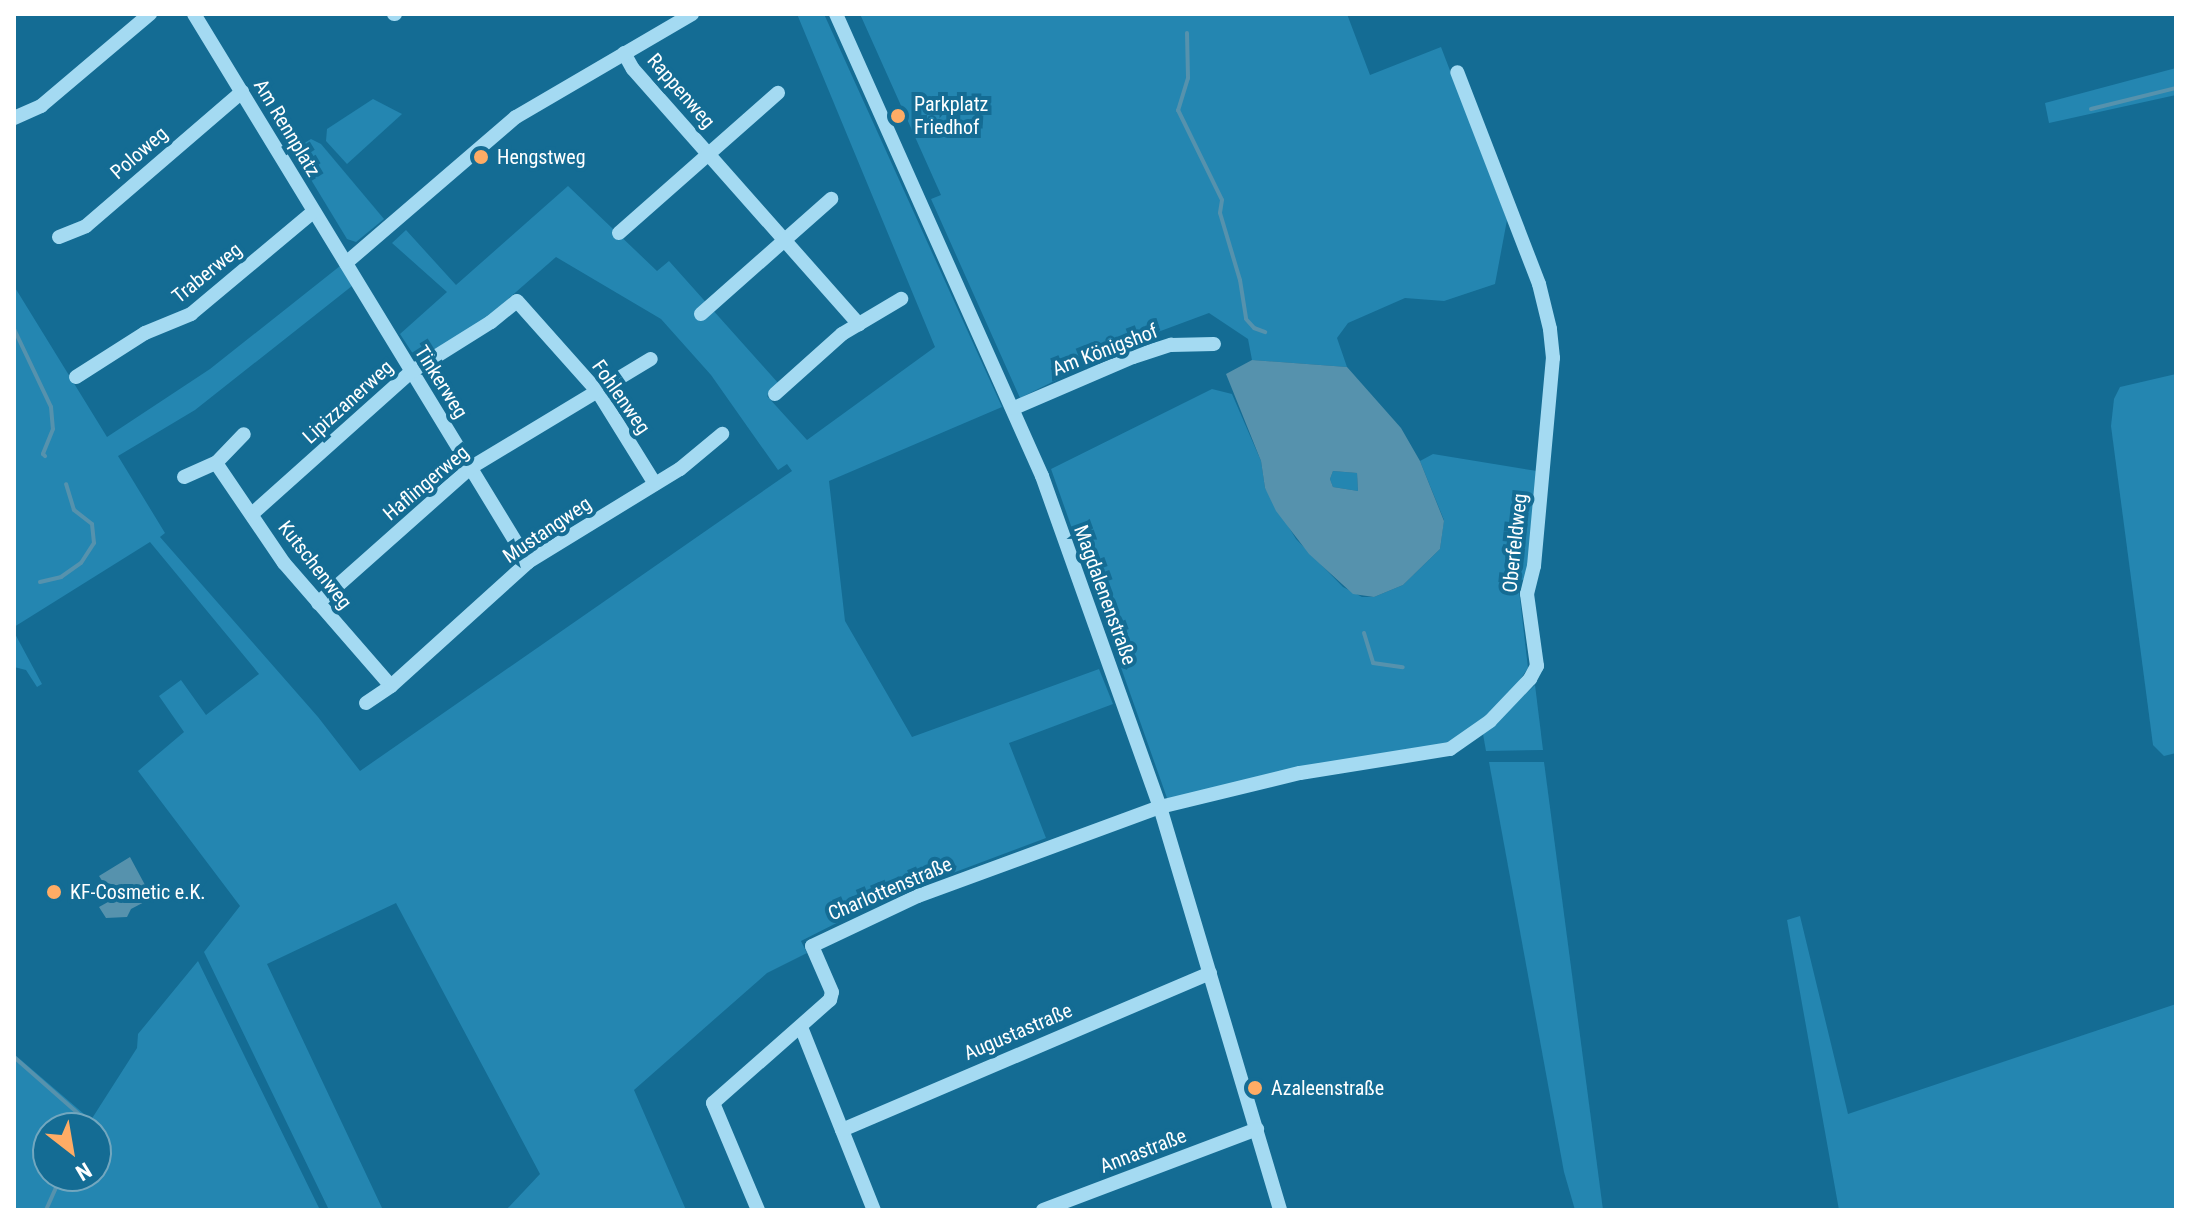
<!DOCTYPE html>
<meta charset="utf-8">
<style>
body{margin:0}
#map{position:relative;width:2190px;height:1224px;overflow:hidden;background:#146c94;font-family:"Roboto Condensed",sans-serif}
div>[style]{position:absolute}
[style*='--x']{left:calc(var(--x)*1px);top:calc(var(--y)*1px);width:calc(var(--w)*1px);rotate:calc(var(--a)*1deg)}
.green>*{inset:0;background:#2486b1}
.water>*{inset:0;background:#5692ad}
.stream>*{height:4px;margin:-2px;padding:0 2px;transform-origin:2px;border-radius:2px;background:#5692ad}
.minor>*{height:14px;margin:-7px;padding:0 7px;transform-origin:7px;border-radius:7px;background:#a4daf2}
.dots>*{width:22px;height:22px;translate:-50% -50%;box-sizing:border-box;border:4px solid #146c94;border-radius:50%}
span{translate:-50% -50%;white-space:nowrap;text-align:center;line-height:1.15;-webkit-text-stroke:8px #146c94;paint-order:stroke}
.street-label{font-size:20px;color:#fff}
.poi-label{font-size:20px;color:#fff}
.left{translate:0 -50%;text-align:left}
.frame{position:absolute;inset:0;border:16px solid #fff;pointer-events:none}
.north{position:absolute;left:32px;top:1112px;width:80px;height:80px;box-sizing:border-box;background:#146c94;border:2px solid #72a7bf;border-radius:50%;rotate:149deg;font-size:22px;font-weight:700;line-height:32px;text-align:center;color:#fff}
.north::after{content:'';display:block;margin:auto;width:28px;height:36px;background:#ffac65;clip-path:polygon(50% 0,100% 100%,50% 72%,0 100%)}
</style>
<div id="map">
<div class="green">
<div style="clip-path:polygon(797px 14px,824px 14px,1002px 407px,829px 481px,845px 621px,912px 737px,1099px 669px,1113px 704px,1009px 743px,1046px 838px,886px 898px,801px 941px,807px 953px,767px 973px,634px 1090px,686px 1210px,506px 1210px,540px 1174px,396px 903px,267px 964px,383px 1210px,329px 1210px,204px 952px,240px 906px,138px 771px,184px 732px,159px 696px,181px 680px,206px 715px,259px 674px,150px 542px,14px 627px,14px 286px,107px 437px,210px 369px,340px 266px,352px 286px,195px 410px,118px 456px,165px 533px,160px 537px,318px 717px,360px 771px,792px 471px,787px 464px,778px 470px,711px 375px,661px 319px,556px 257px,485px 319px,417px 360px,400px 334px,447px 292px,392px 243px,406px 230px,456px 285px,568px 186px,657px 271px,669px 261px,779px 384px,767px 396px,807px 440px,935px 347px)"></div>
<div style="clip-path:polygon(860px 14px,1347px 14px,1370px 75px,1441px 47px,1507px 220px,1495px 284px,1444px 301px,1405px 298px,1348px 323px,1337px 338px,1347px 367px,1252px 360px,1248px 339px,1209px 313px,1139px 339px,1020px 398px,931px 199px,941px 195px)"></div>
<div style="clip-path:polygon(2176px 68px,2176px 95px,2049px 123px,2045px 103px)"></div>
<div style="clip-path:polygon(373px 99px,402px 114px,347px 164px,326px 141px,327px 129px)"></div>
<div style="clip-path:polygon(311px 139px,321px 144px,384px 219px,356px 242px,347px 239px,293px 150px)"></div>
<div style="clip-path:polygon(2176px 374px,2176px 753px,2164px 756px,2153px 745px,2111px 426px,2114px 399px,2120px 387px)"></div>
<div style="clip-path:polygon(1212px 389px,1232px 394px,1261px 461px,1265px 488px,1296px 539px,1343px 587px,1362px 597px,1374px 597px,1403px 585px,1440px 549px,1444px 520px,1420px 461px,1433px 454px,1537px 471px,1529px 577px,1518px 582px,1528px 668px,1508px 697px,1470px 730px,1447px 745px,1174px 801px,1167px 798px,1051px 469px)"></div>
<div style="clip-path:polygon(1333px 471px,1357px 473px,1358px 491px,1333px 487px,1330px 479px)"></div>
<div style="clip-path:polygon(14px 632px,42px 684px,37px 687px,26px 670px,14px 667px)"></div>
<div style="clip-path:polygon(1535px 685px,1543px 750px,1486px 751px,1483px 734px)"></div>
<div style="clip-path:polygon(1489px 762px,1544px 762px,1603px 1210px,1575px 1210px,1564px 1172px)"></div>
<div style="clip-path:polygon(1800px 916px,1848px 1114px,2176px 1004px,2176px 1210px,1839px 1210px,1787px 920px)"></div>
<div style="clip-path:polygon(evenodd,198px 961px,320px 1210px,14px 1210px,14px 1054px,91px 1120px,137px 1048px,138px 1034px,198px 961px,48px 1128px,96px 1128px,96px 1176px,48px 1176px,48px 1128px)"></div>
</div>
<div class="water">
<div style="clip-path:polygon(evenodd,1252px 360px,1347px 367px,1401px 428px,1420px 461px,1444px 521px,1440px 549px,1403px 585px,1374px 597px,1353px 594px,1309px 554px,1276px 511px,1265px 488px,1261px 461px,1226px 374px,1252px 360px,1333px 471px,1357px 473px,1358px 491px,1333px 487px,1330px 479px,1333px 471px)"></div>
<div style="clip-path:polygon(130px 857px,152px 898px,131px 909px,127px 917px,106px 918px,99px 907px,117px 897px,119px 886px,103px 882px,99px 876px)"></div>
</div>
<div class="stream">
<div style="--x:1187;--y:33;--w:45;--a:88.7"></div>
<div style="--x:1188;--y:78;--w:34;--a:107"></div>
<div style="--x:1178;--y:110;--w:100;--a:63.9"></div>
<div style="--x:1222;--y:200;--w:13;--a:99"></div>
<div style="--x:1220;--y:213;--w:70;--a:73.4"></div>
<div style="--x:1240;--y:280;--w:39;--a:81"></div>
<div style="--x:1246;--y:319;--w:12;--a:48"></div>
<div style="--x:1254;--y:328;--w:12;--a:20"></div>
<div style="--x:2091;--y:109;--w:88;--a:-13.9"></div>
<div style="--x:14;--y:329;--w:86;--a:64.6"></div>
<div style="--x:51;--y:407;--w:22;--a:85"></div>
<div style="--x:53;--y:429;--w:27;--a:112"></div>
<div style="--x:43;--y:454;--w:3;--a:45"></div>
<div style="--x:40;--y:582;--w:22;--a:-13"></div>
<div style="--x:61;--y:577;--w:24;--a:-35"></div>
<div style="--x:81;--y:563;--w:24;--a:-57"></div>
<div style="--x:94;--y:543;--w:19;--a:-96"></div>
<div style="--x:92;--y:524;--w:23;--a:-142"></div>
<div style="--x:74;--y:510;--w:27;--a:-107"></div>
<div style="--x:1364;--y:633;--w:31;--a:73"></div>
<div style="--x:1373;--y:663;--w:30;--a:8"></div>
<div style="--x:14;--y:1057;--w:98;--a:41.3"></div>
<div style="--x:88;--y:1122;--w:7;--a:117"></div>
<div style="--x:46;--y:1210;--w:37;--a:-66"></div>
</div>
<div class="minor">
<div style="--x:194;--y:14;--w:642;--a:58.64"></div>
<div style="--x:394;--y:14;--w:1;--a:0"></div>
<div style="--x:836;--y:14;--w:506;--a:65.97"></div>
<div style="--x:1042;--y:476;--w:351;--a:70.4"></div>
<div style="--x:1160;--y:807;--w:420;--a:73.4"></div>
<div style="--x:624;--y:53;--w:18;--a:61"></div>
<div style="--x:633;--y:69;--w:341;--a:48.5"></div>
<div style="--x:14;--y:118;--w:30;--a:-24"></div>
<div style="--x:41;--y:106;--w:143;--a:-40.2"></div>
<div style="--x:619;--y:233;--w:212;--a:-41.4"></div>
<div style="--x:59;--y:237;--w:29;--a:-22"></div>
<div style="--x:86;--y:226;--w:206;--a:-40.7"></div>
<div style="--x:346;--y:263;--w:224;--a:-40.7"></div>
<div style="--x:516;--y:117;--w:204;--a:-30.3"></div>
<div style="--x:701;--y:314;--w:174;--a:-41.5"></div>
<div style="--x:76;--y:377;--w:82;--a:-32.5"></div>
<div style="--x:145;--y:333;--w:50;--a:-22.4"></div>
<div style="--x:191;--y:314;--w:160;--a:-39.9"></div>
<div style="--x:775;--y:394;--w:90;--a:-41.8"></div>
<div style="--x:842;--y:334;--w:69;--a:-30.7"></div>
<div style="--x:1014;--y:408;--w:129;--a:-23.2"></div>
<div style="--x:1133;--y:357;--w:40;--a:-18"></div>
<div style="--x:1171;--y:345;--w:43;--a:-1.3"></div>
<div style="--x:216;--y:463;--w:40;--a:-46"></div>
<div style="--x:184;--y:477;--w:35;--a:-24"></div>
<div style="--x:216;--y:463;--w:121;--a:55.8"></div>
<div style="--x:284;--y:563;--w:163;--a:49"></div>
<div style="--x:252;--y:514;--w:213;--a:-41.8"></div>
<div style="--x:411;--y:372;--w:94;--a:-32"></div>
<div style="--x:491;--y:322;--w:33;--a:-39"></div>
<div style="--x:517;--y:301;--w:122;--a:48.3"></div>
<div style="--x:598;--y:392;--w:108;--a:58.2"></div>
<div style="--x:318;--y:603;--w:203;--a:-41.6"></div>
<div style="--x:470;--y:468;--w:211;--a:-31.1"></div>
<div style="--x:366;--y:703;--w:30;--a:-34"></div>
<div style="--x:391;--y:686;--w:185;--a:-42.1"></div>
<div style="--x:528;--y:562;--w:178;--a:-31.5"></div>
<div style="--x:680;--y:469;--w:55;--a:-39.8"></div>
<div style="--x:801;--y:1027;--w:197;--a:68.3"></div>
<div style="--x:842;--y:1130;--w:400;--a:-23.1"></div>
<div style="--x:758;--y:1210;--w:116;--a:-112.8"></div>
<div style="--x:713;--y:1103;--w:156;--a:-41.4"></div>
<div style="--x:830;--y:1000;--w:8;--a:-76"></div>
<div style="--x:832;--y:992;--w:50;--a:-113.5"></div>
<div style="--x:812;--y:946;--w:117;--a:-25.3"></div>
<div style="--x:918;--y:896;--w:258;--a:-20.2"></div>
<div style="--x:1160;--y:807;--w:144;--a:-13.7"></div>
<div style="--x:1300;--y:773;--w:152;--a:-9.1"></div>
<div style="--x:1450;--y:749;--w:49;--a:-35"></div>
<div style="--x:1490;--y:721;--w:58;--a:-46.4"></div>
<div style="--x:1530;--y:679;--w:15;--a:-62"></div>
<div style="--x:1537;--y:666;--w:73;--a:-97.9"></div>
<div style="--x:1527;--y:594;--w:29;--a:-76"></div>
<div style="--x:1534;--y:566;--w:209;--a:-84.8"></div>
<div style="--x:1553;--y:358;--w:29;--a:-96"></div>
<div style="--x:1550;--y:329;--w:46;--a:-103.7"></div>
<div style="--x:1539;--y:284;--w:227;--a:-111.1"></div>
<div style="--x:1043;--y:1210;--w:229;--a:-20.7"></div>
</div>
<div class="dots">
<div style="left:898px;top:116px;background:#ffac65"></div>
<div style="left:481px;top:157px;background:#ffac65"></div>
<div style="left:54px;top:892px;background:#ffac65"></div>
<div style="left:1255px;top:1088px;background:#ffac65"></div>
</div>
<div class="street-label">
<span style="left:681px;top:91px;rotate:49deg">Rappenweg</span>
<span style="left:287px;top:128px;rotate:59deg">Am Rennplatz</span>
<span style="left:139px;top:153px;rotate:-41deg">Poloweg</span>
<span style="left:207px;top:273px;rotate:-39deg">Traberweg</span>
<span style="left:1105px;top:350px;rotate:-21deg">Am Königshof</span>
<span style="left:441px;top:382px;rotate:58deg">Tinkerweg</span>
<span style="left:621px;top:397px;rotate:55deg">Fohlenweg</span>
<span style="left:348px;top:402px;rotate:-42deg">Lipizzanerweg</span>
<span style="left:426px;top:483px;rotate:-40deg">Haflingerweg</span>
<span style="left:547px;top:530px;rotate:-34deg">Mustangweg</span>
<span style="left:1515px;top:543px;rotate:-84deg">Oberfeldweg</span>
<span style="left:315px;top:565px;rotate:52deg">Kutschenweg</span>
<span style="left:1105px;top:595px;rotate:70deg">Magdalenenstraße</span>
<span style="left:890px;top:889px;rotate:-23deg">Charlottenstraße</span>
<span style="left:1018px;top:1032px;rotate:-23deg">Augustastraße</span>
<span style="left:1143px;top:1151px;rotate:-21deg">Annastraße</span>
</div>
<div class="poi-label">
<span class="left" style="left:914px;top:116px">Parkplatz<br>Friedhof</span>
<span class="left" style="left:497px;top:157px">Hengstweg</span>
<span class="left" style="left:70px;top:892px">KF-Cosmetic e.K.</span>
<span class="left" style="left:1271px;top:1088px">Azaleenstraße</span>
</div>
<div class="frame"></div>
<div class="north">N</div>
</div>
